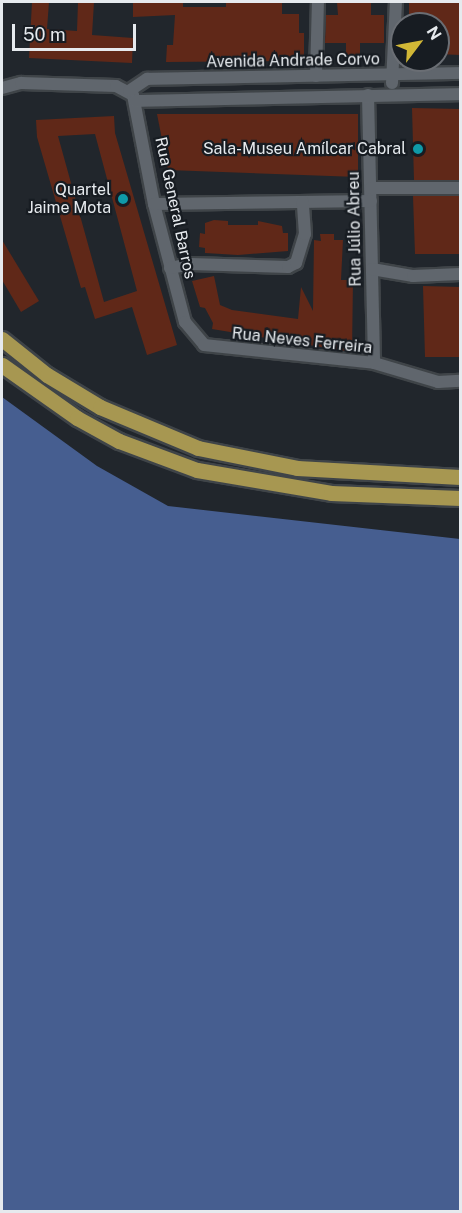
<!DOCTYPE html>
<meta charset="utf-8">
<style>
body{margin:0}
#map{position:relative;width:462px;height:1213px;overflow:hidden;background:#21262c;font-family:"Public Sans",sans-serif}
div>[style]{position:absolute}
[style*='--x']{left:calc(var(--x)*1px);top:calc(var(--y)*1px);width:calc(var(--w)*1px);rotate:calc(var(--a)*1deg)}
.water>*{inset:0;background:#465e90}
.building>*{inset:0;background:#602818}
.roads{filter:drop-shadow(2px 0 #3f4448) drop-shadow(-2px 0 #3f4448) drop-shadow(0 2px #3f4448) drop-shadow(0 -2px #3f4448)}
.minor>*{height:12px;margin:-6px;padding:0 6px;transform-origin:6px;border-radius:6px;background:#60666d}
.primary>*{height:15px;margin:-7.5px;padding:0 7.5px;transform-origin:7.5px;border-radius:7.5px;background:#a79751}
.dots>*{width:16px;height:16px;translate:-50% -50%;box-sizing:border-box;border:3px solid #171c22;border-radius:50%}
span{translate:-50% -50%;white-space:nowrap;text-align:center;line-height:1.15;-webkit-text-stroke:4.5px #171c22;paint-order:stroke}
.street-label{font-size:16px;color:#e6eaee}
.poi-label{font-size:16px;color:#e6eaee}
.right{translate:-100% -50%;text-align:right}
.frame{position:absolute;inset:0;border:3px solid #e6eaee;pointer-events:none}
.north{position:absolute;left:390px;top:12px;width:60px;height:60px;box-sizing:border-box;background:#171c22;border:2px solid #6a6e74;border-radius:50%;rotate:58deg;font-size:16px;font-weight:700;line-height:24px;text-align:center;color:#e6eaee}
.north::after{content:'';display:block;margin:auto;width:21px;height:27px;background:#d1b736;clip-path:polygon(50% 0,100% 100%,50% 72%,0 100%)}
.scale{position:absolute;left:12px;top:24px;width:124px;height:27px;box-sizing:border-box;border:3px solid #e6eaee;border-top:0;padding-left:8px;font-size:18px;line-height:21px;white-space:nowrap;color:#e6eaee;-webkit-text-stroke:4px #171c22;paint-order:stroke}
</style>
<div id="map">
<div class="water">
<div style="clip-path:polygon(2px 397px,97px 466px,168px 506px,460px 539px,460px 1211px,2px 1211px)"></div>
</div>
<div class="building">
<div style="clip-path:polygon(32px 2px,49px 2px,47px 29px,77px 31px,78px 2px,94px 2px,92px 35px,133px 38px,132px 63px,29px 58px)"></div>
<div style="clip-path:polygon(133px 2px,183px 2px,183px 7px,226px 7px,226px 2px,282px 2px,282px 14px,299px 14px,299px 33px,304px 33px,304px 61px,166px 62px,167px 45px,173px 45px,175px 15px,133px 17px)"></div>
<div style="clip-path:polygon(337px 2px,371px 2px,371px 15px,384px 15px,384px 43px,360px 43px,360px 56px,346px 56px,346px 43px,325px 43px,326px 15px,338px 15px)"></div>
<div style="clip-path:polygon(409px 2px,460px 2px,460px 55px,438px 54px,438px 24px,409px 24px)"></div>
<div style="clip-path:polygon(412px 108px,460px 109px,460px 180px,414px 180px)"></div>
<div style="clip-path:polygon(157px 114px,358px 114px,358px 177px,168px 170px)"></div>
<div style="clip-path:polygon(evenodd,114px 116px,115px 133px,177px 345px,147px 355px,132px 307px,95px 319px,85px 287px,81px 288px,37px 137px,36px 120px,114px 116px,95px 134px,137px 291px,104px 302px,58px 136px,95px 134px)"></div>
<div style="clip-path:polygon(413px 196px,460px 196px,460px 254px,415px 254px)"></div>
<div style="clip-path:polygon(214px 220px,228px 221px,228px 225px,258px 225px,258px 221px,282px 226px,283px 233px,288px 233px,288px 251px,238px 255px,205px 253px,205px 248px,199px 247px,200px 233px,205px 234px,205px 223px)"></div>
<div style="clip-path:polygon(320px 234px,334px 234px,334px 240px,343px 240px,341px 280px,353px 280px,352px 352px,212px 329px,213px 323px,205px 308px,200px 307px,192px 281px,214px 276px,220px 305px,232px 310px,298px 319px,301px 287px,313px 311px,314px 240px,321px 241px)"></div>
<div style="clip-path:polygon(2px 240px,39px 301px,21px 312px,2px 280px)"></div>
<div style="clip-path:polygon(423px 286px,460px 287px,460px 357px,425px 357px)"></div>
</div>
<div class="roads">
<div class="minor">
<div style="--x:316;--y:76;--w:74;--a:-88.5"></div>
<div style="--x:392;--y:83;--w:81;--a:-87.2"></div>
<div style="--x:2;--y:88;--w:20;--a:-15"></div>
<div style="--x:21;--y:83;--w:95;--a:1.8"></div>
<div style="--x:116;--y:86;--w:19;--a:28"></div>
<div style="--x:133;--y:95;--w:111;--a:79.1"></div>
<div style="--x:154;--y:204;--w:122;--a:75.3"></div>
<div style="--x:185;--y:322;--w:30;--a:50"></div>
<div style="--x:204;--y:345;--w:171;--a:6"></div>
<div style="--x:374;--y:363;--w:67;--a:16.5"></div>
<div style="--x:438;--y:382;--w:22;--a:-3"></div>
<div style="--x:129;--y:91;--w:22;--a:-34"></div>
<div style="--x:147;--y:79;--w:313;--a:-1.1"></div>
<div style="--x:368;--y:95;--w:268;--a:88.7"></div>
<div style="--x:135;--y:101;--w:325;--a:-1.2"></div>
<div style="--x:371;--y:188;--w:89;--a:0"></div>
<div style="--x:154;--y:204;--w:217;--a:-0.8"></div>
<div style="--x:170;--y:268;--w:21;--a:-11"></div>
<div style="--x:191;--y:264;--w:97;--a:1.8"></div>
<div style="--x:288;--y:267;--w:9;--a:-27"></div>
<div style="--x:296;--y:263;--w:30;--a:-73"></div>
<div style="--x:305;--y:234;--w:32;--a:-94"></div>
<div style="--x:372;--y:269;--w:42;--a:9.7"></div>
<div style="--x:413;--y:276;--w:47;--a:-2.4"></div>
</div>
<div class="primary">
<div style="--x:2;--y:339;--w:58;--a:38.7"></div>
<div style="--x:47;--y:375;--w:62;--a:31.1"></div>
<div style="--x:100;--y:407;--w:106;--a:22.7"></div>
<div style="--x:198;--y:448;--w:101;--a:11.4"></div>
<div style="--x:297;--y:468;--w:163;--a:3.2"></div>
<div style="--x:2;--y:365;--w:92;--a:35.2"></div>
<div style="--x:77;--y:418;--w:48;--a:28.7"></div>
<div style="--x:119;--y:441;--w:83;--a:20.4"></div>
<div style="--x:197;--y:470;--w:136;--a:9.7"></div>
<div style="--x:331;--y:493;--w:129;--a:2.2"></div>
</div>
</div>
<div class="dots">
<div style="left:418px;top:149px;background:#0f9aa8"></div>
<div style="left:123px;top:199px;background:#0f9aa8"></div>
</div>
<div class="street-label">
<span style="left:293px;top:61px;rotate:-1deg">Avenida Andrade Corvo</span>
<span style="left:175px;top:208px;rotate:78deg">Rua General Barros</span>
<span style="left:355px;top:229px;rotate:-91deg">Rua Júlio Abreu</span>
<span style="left:302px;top:341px;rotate:6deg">Rua Neves Ferreira</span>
</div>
<div class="poi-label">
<span class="right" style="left:406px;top:149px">Sala-Museu Amílcar Cabral</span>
<span class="right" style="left:111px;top:199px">Quartel<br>Jaime Mota</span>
</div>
<div class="frame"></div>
<div class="north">N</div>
<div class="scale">50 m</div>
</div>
